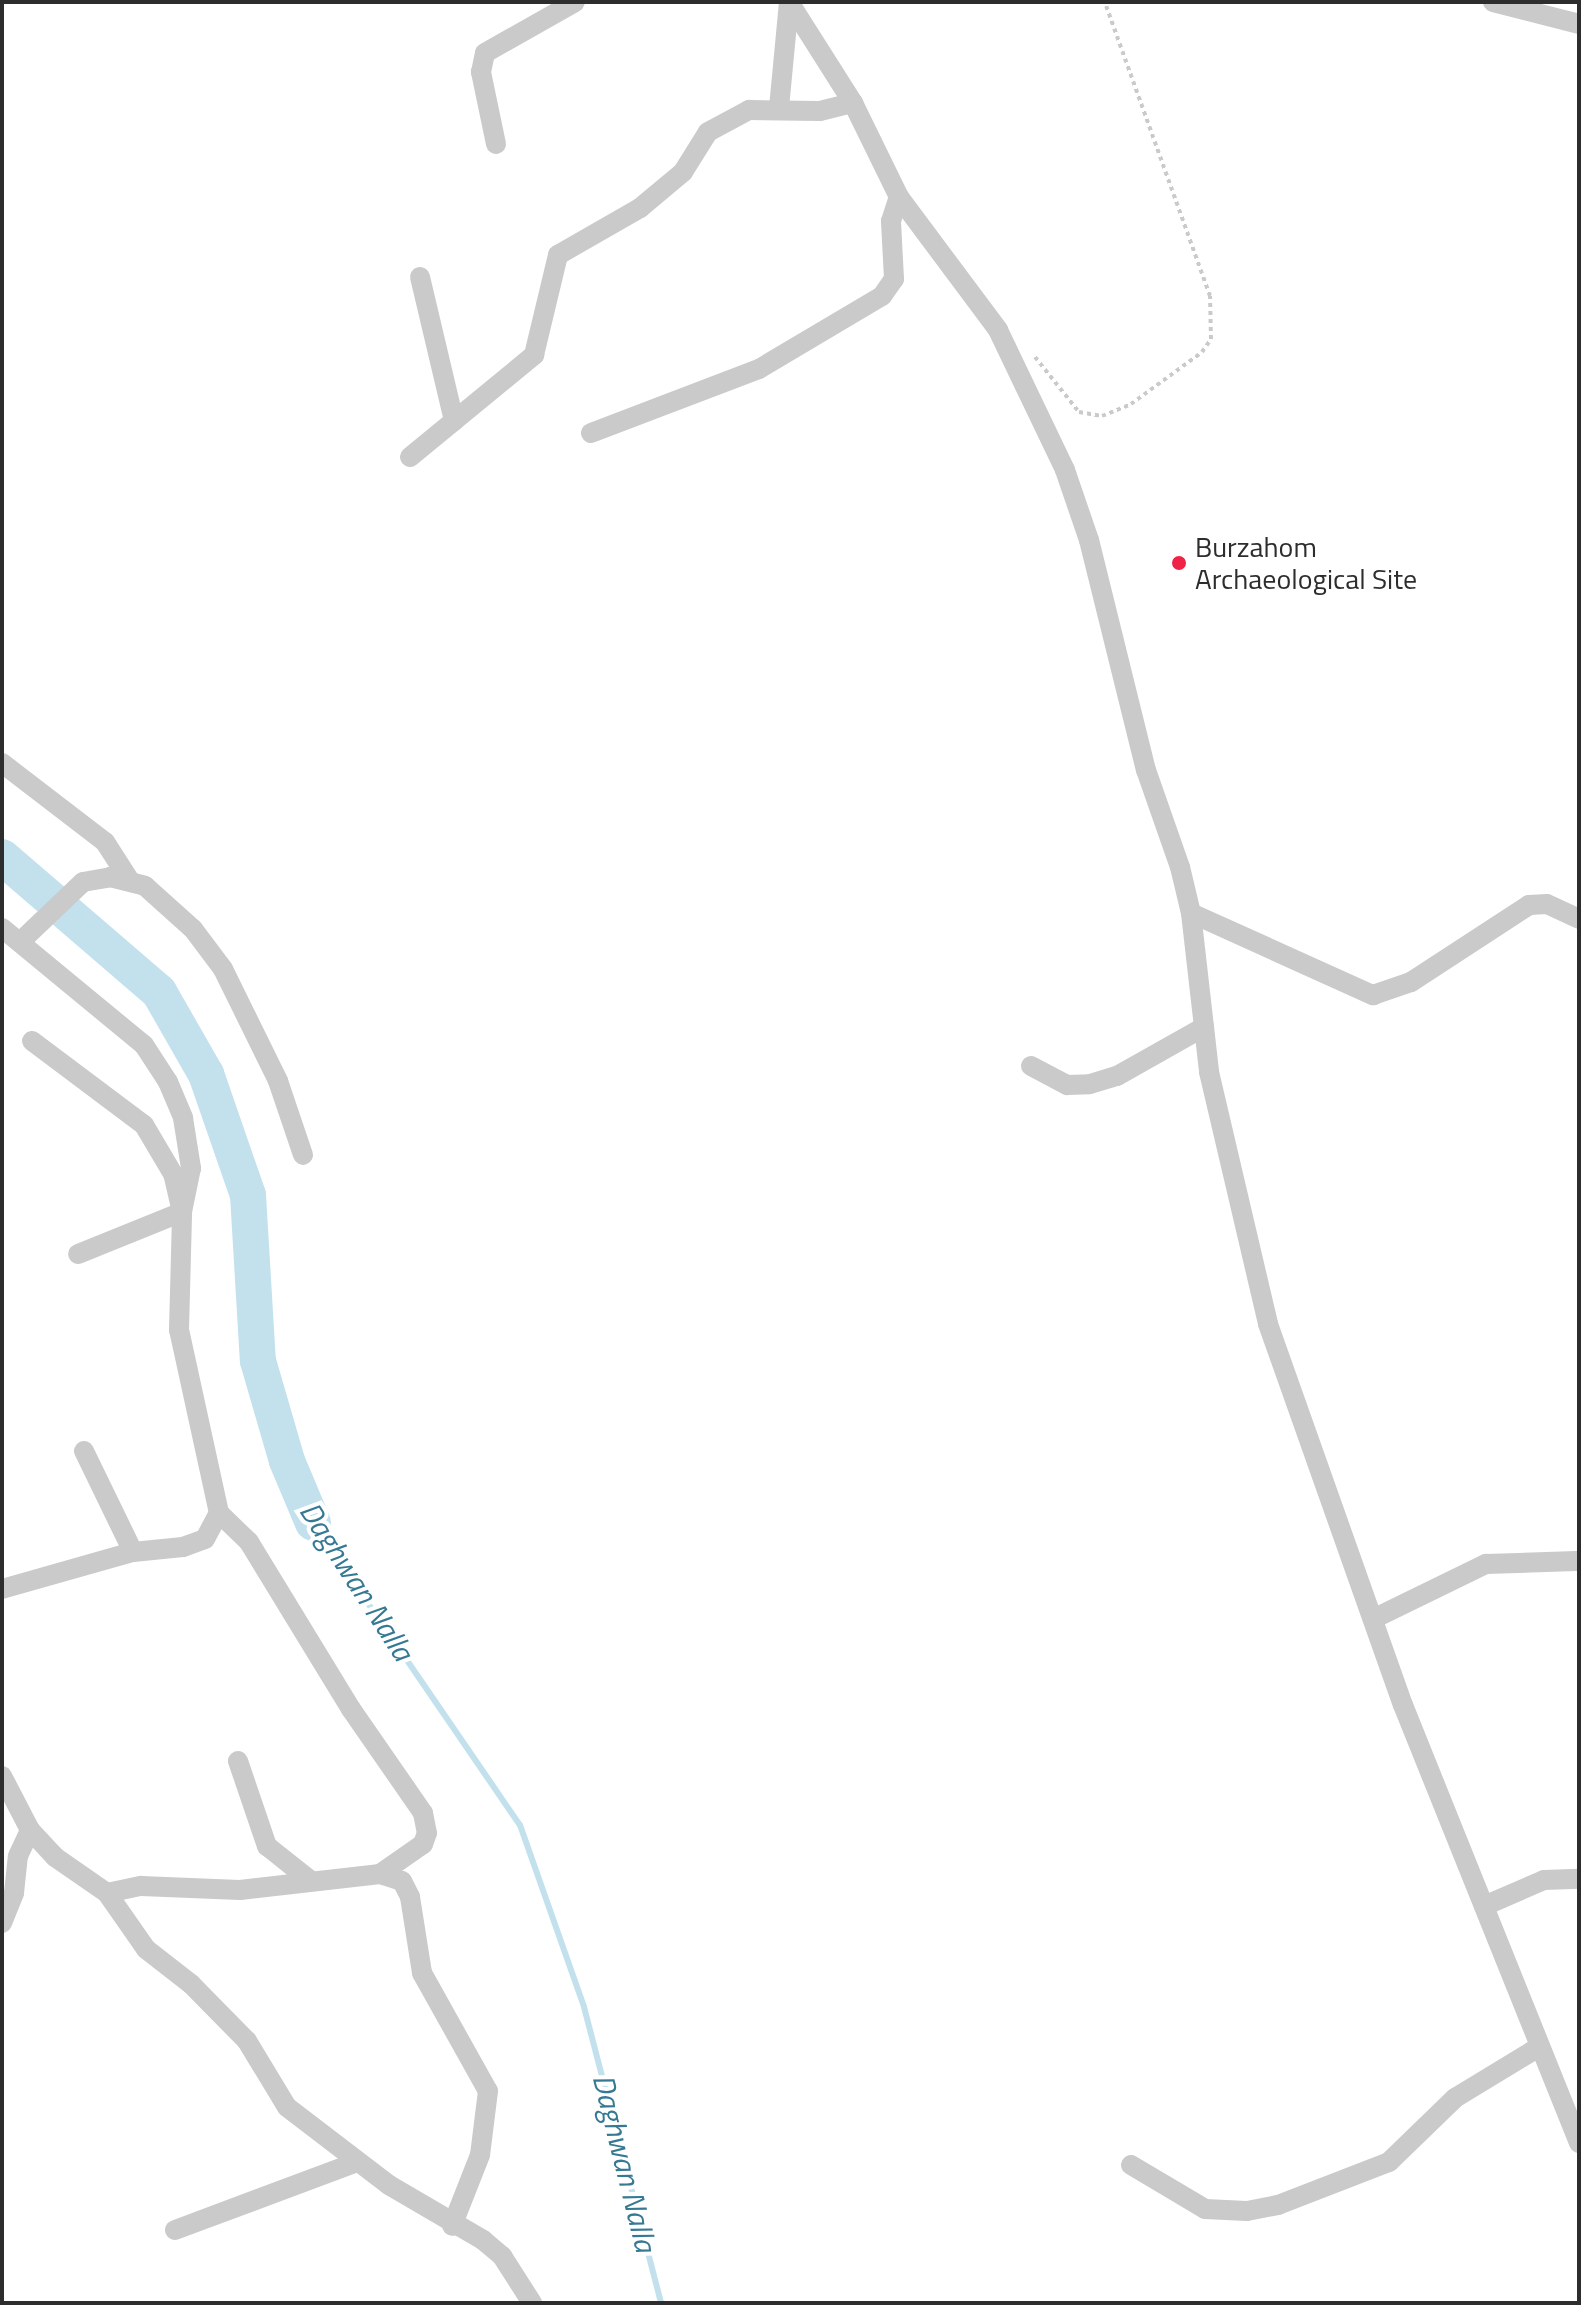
<!DOCTYPE html>
<style>
body{margin:0}
#map{position:relative;width:1581px;height:2305px;overflow:hidden;background:#fff;font-family:"Titillium Web",sans-serif}
div>[style]{position:absolute}
[style*='--x']{left:calc(var(--x)*1px);top:calc(var(--y)*1px);width:calc(var(--w)*1px);rotate:calc(var(--a)*1deg)}
.stream>*{height:6px;margin:-3px;padding:0 3px;transform-origin:3px;border-radius:3px;background:#c3e1ed}
.river>*{height:36px;margin:-18px;padding:0 18px;transform-origin:18px;border-radius:18px;background:#c3e1ed}
.path>*{height:4px;margin-top:-2px;transform-origin:0;background:repeating-linear-gradient(90deg,#cacaca 0 4px,transparent 0 8px)}
.minor>*{height:20px;margin:-10px;padding:0 10px;transform-origin:10px;border-radius:10px;background:#cacaca}
.dots>*{width:22px;height:22px;translate:-50% -50%;box-sizing:border-box;border:4px solid #fff;border-radius:50%}
span{translate:-50% -50%;white-space:nowrap;text-align:center;line-height:1.15;-webkit-text-stroke:8px #fff;paint-order:stroke}
.poi-label{font-size:28px;color:#2d2d2d}
.left{translate:0 -50%;text-align:left}
.water-label{font-size:30px;color:#367993;font-style:italic}
.frame{position:absolute;inset:0;border:4px solid #2d2d2d;pointer-events:none}
</style>
<div id="map">
<div class="stream">
<div style="--x:313;--y:1523;--w:366;--a:55.6"></div>
<div style="--x:520;--y:1825;--w:193;--a:70.6"></div>
<div style="--x:584;--y:2007;--w:306;--a:75.4"></div>
</div>
<div class="river">
<div style="--x:2;--y:857;--w:207;--a:40.7"></div>
<div style="--x:159;--y:992;--w:95;--a:60.2"></div>
<div style="--x:206;--y:1074;--w:128;--a:70.9"></div>
<div style="--x:248;--y:1195;--w:166;--a:86.6"></div>
<div style="--x:258;--y:1361;--w:104;--a:73.8"></div>
<div style="--x:287;--y:1461;--w:67;--a:67.2"></div>
</div>
<div class="path">
<div style="--x:1035;--y:357;--w:70;--a:51.3"></div>
<div style="--x:1079;--y:412;--w:23;--a:10"></div>
<div style="--x:1102;--y:416;--w:31;--a:-22"></div>
<div style="--x:1131;--y:404;--w:88;--a:-36.2"></div>
<div style="--x:1202;--y:352;--w:16;--a:-55"></div>
<div style="--x:1211;--y:339;--w:43;--a:-91.3"></div>
<div style="--x:1210;--y:296;--w:312;--a:-109.7"></div>
</div>
<div class="minor">
<div style="--x:789;--y:2;--w:120;--a:57.6"></div>
<div style="--x:853;--y:103;--w:105;--a:63.9"></div>
<div style="--x:899;--y:197;--w:166;--a:53.3"></div>
<div style="--x:998;--y:330;--w:155;--a:64.4"></div>
<div style="--x:1065;--y:470;--w:74;--a:71.1"></div>
<div style="--x:1089;--y:540;--w:237;--a:76.1"></div>
<div style="--x:1146;--y:770;--w:103;--a:70.7"></div>
<div style="--x:1180;--y:867;--w:47;--a:76.6"></div>
<div style="--x:1191;--y:913;--w:160;--a:83.5"></div>
<div style="--x:1209;--y:1072;--w:259;--a:76.8"></div>
<div style="--x:1268;--y:1324;--w:404;--a:70.5"></div>
<div style="--x:1403;--y:1705;--w:472;--a:68.1"></div>
<div style="--x:1493;--y:2;--w:89;--a:14.3"></div>
<div style="--x:779;--y:108;--w:105;--a:-84.6"></div>
<div style="--x:496;--y:144;--w:74;--a:-101.8"></div>
<div style="--x:481;--y:72;--w:19;--a:-78"></div>
<div style="--x:485;--y:53;--w:103;--a:-29.5"></div>
<div style="--x:420;--y:277;--w:148;--a:76.7"></div>
<div style="--x:591;--y:433;--w:180;--a:-20.9"></div>
<div style="--x:759;--y:369;--w:143;--a:-30.7"></div>
<div style="--x:882;--y:296;--w:21;--a:-55"></div>
<div style="--x:894;--y:279;--w:58;--a:-93"></div>
<div style="--x:891;--y:221;--w:25;--a:-72"></div>
<div style="--x:410;--y:457;--w:161;--a:-39.4"></div>
<div style="--x:534;--y:355;--w:103;--a:-76.5"></div>
<div style="--x:558;--y:255;--w:95;--a:-29.8"></div>
<div style="--x:640;--y:208;--w:56;--a:-39.9"></div>
<div style="--x:683;--y:172;--w:47;--a:-58"></div>
<div style="--x:708;--y:132;--w:47;--a:-28.2"></div>
<div style="--x:749;--y:110;--w:71;--a:0.8"></div>
<div style="--x:820;--y:111;--w:34;--a:-14"></div>
<div style="--x:2;--y:763;--w:130;--a:37.5"></div>
<div style="--x:105;--y:842;--w:46;--a:57.3"></div>
<div style="--x:1191;--y:913;--w:200;--a:24.3"></div>
<div style="--x:1373;--y:995;--w:40;--a:-18.9"></div>
<div style="--x:1411;--y:982;--w:141;--a:-33.1"></div>
<div style="--x:1529;--y:905;--w:18;--a:-3"></div>
<div style="--x:1547;--y:904;--w:35;--a:25"></div>
<div style="--x:2;--y:928;--w:184;--a:39.5"></div>
<div style="--x:144;--y:1045;--w:44;--a:57"></div>
<div style="--x:168;--y:1082;--w:39;--a:67"></div>
<div style="--x:183;--y:1118;--w:51;--a:80.9"></div>
<div style="--x:191;--y:1168;--w:45;--a:101.6"></div>
<div style="--x:182;--y:1212;--w:112;--a:158"></div>
<div style="--x:20;--y:942;--w:87;--a:-43.6"></div>
<div style="--x:83;--y:882;--w:27;--a:-10"></div>
<div style="--x:110;--y:877;--w:36;--a:14"></div>
<div style="--x:145;--y:886;--w:64;--a:41.9"></div>
<div style="--x:193;--y:929;--w:50;--a:53.1"></div>
<div style="--x:223;--y:969;--w:125;--a:63.8"></div>
<div style="--x:278;--y:1081;--w:78;--a:71.3"></div>
<div style="--x:1031;--y:1066;--w:41;--a:27.8"></div>
<div style="--x:1067;--y:1085;--w:23;--a:-2"></div>
<div style="--x:1090;--y:1084;--w:28;--a:-17"></div>
<div style="--x:1117;--y:1076;--w:100;--a:-29.4"></div>
<div style="--x:84;--y:1451;--w:112;--a:64.1"></div>
<div style="--x:219;--y:1513;--w:42;--a:44"></div>
<div style="--x:249;--y:1542;--w:196;--a:58.6"></div>
<div style="--x:351;--y:1709;--w:126;--a:55.3"></div>
<div style="--x:423;--y:1813;--w:20;--a:79"></div>
<div style="--x:427;--y:1833;--w:12;--a:110"></div>
<div style="--x:423;--y:1844;--w:52;--a:145.1"></div>
<div style="--x:2;--y:1589;--w:136;--a:-15.8"></div>
<div style="--x:133;--y:1552;--w:50;--a:-5.7"></div>
<div style="--x:183;--y:1547;--w:23;--a:-20"></div>
<div style="--x:205;--y:1539;--w:30;--a:-62"></div>
<div style="--x:219;--y:1513;--w:187;--a:-102.3"></div>
<div style="--x:179;--y:1330;--w:118;--a:-88.5"></div>
<div style="--x:182;--y:1212;--w:39;--a:-103"></div>
<div style="--x:173;--y:1174;--w:57;--a:-120.6"></div>
<div style="--x:144;--y:1125;--w:140;--a:-143.1"></div>
<div style="--x:1373;--y:1619;--w:126;--a:-26"></div>
<div style="--x:1486;--y:1564;--w:90;--a:-1.9"></div>
<div style="--x:238;--y:1761;--w:90;--a:71.2"></div>
<div style="--x:267;--y:1846;--w:56;--a:38.5"></div>
<div style="--x:2;--y:1776;--w:61;--a:62.6"></div>
<div style="--x:30;--y:1830;--w:37;--a:47"></div>
<div style="--x:55;--y:1857;--w:63;--a:34.7"></div>
<div style="--x:107;--y:1893;--w:68;--a:55.1"></div>
<div style="--x:146;--y:1949;--w:57;--a:37.9"></div>
<div style="--x:191;--y:1984;--w:80;--a:45.5"></div>
<div style="--x:247;--y:2041;--w:77;--a:58.8"></div>
<div style="--x:287;--y:2107;--w:128;--a:37.4"></div>
<div style="--x:389;--y:2185;--w:109;--a:30.3"></div>
<div style="--x:483;--y:2240;--w:25;--a:40"></div>
<div style="--x:502;--y:2256;--w:56;--a:57.4"></div>
<div style="--x:107;--y:1893;--w:35;--a:-12"></div>
<div style="--x:141;--y:1886;--w:99;--a:2.3"></div>
<div style="--x:240;--y:1890;--w:141;--a:-6.5"></div>
<div style="--x:380;--y:1874;--w:23;--a:18"></div>
<div style="--x:402;--y:1881;--w:18;--a:63"></div>
<div style="--x:410;--y:1897;--w:77;--a:81"></div>
<div style="--x:422;--y:1973;--w:135;--a:60.8"></div>
<div style="--x:488;--y:2091;--w:64;--a:97.1"></div>
<div style="--x:480;--y:2155;--w:76;--a:111.5"></div>
<div style="--x:1484;--y:1906;--w:65;--a:-23.4"></div>
<div style="--x:1544;--y:1880;--w:35;--a:-2"></div>
<div style="--x:2;--y:1923;--w:32;--a:-68"></div>
<div style="--x:14;--y:1893;--w:37;--a:-84"></div>
<div style="--x:18;--y:1856;--w:29;--a:-65"></div>
<div style="--x:1131;--y:2165;--w:86;--a:30.7"></div>
<div style="--x:1205;--y:2209;--w:42;--a:2.7"></div>
<div style="--x:1247;--y:2211;--w:32;--a:-11"></div>
<div style="--x:1278;--y:2205;--w:119;--a:-21.2"></div>
<div style="--x:1389;--y:2162;--w:92;--a:-44.1"></div>
<div style="--x:1455;--y:2098;--w:98;--a:-31.3"></div>
<div style="--x:175;--y:2230;--w:194;--a:-20.5"></div>
</div>
<div class="dots">
<div style="left:1179px;top:563px;background:#f02247"></div>
</div>
<div class="poi-label">
<span class="left" style="left:1195px;top:563px">Burzahom<br>Archaeological Site</span>
</div>
<div class="water-label">
<span style="left:357px;top:1581px;rotate:57deg">Daghwan Nalla</span>
<span style="left:625px;top:2163px;rotate:76deg">Daghwan Nalla</span>
</div>
<div class="frame"></div>
</div>
